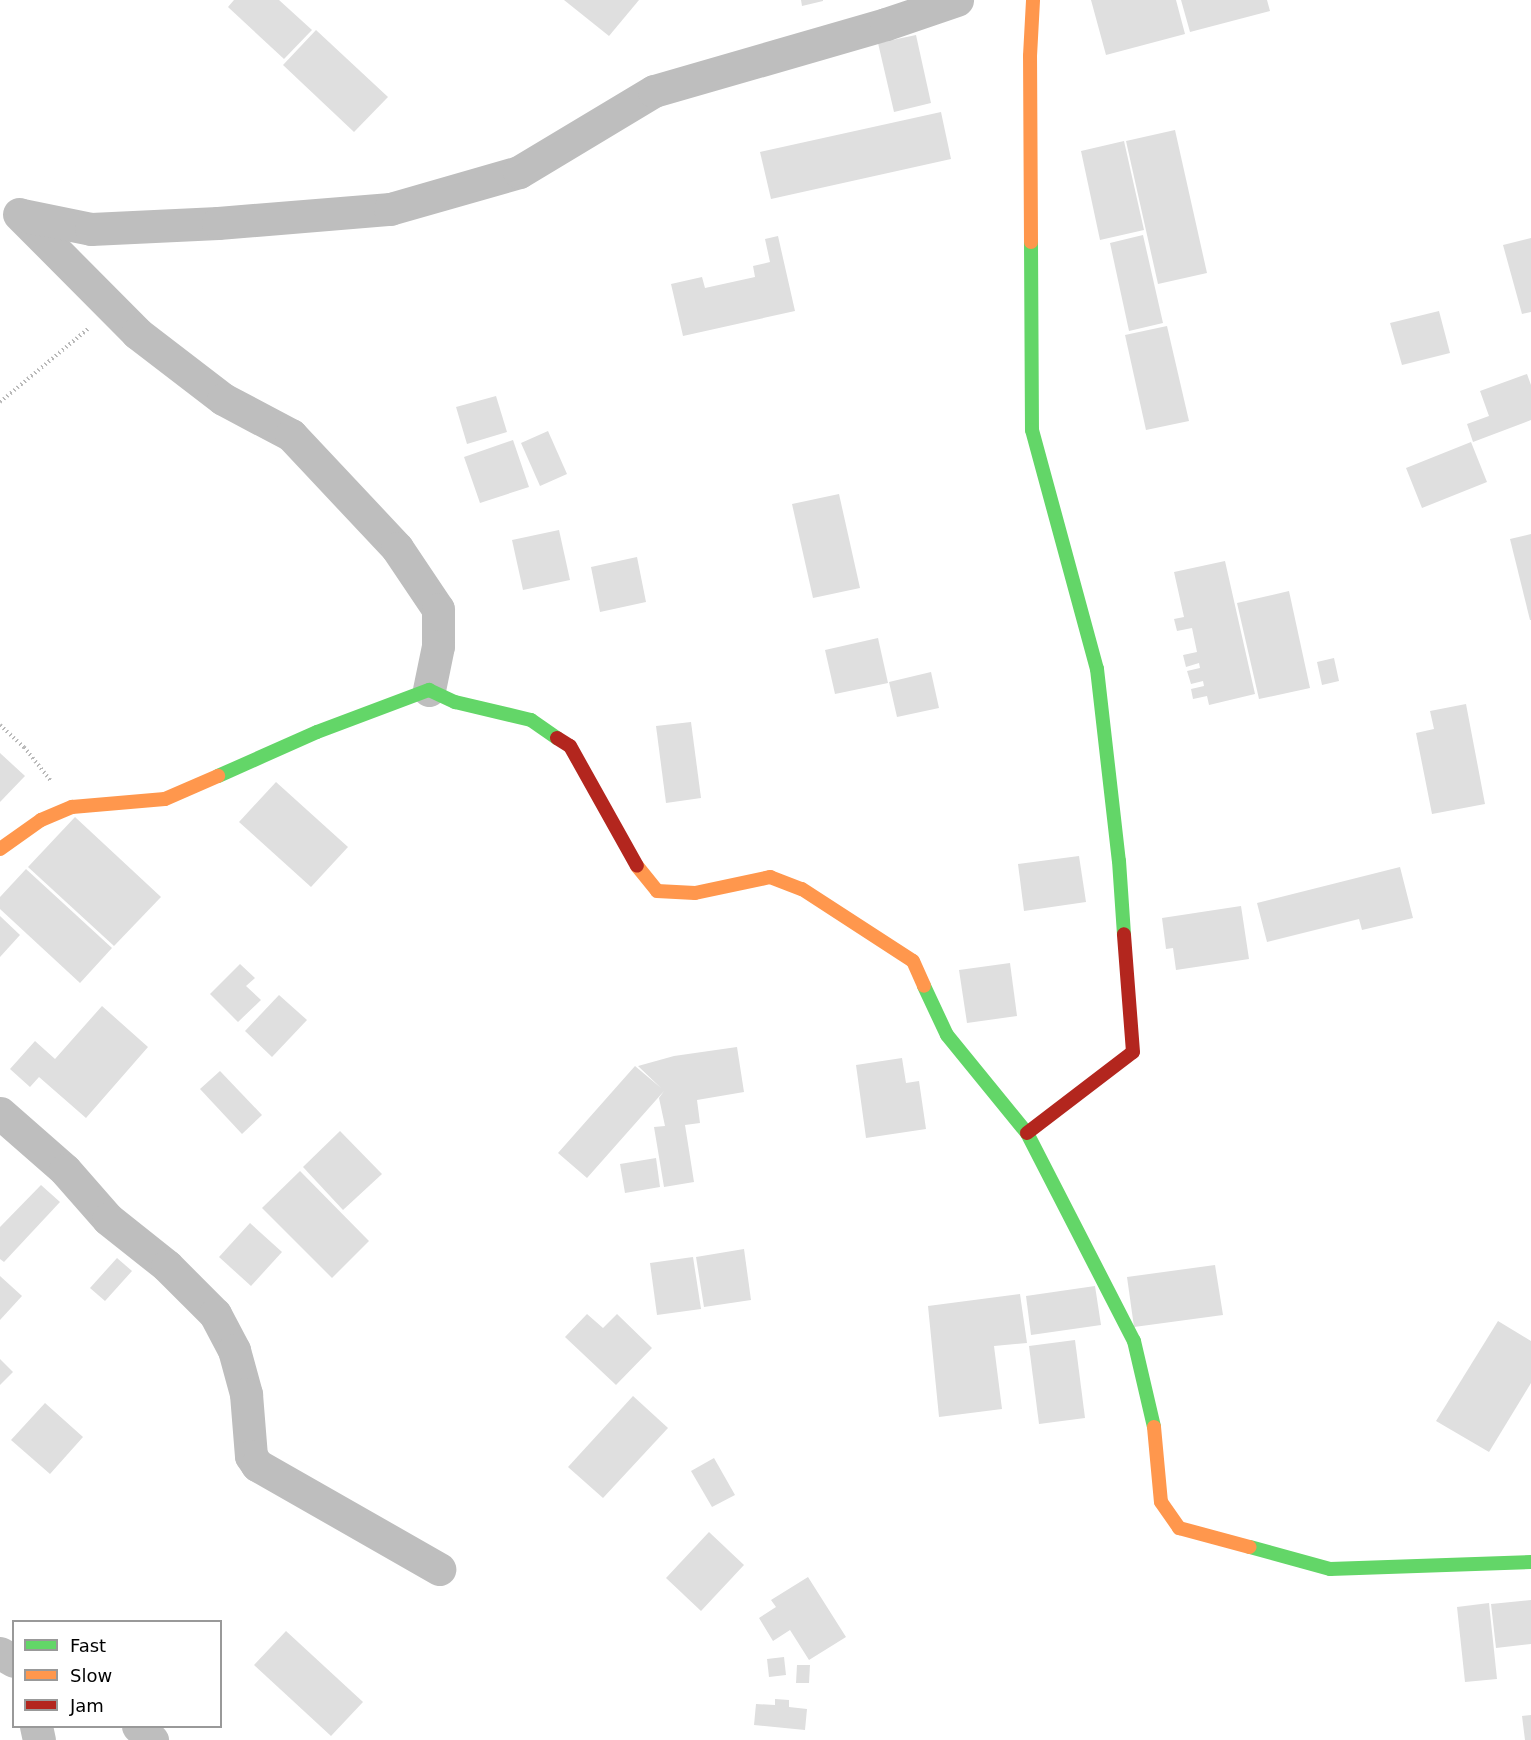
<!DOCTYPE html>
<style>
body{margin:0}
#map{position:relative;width:1531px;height:1740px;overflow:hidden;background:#fff;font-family:"DejaVu Sans",sans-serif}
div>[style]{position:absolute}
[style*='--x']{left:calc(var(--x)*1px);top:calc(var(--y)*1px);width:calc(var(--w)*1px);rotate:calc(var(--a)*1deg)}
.building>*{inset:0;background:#dfdfdf}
.path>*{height:4px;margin-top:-2px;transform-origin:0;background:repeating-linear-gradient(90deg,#b9b9b9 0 1.5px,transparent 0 4.5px)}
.street>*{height:33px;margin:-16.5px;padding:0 16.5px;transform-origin:16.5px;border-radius:16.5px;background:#bebebe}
.fast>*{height:14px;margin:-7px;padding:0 7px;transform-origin:7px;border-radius:7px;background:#63d668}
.slow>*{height:14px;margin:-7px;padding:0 7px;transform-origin:7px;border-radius:7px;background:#ff974d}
.jam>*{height:14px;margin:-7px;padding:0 7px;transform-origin:7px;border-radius:7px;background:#b3261e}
span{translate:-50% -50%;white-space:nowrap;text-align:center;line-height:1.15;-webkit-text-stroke:4.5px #fff;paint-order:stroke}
.legend{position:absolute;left:12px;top:1620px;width:210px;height:108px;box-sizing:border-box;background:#fff;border:2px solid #999;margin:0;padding:8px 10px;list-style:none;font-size:18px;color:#000}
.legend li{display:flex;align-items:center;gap:12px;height:30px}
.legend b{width:30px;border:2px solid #999}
</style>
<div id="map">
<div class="building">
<div style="clip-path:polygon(234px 0,279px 0,312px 30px,284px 59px,228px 7px)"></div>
<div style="clip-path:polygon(564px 0,639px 0,609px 36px)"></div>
<div style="clip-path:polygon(801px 0,823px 0,823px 1px,802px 6px)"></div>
<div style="clip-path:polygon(1091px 0,1176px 0,1185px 34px,1106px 55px)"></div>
<div style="clip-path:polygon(1181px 0,1267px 0,1270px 11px,1190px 32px)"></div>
<div style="clip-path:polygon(316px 30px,388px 97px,354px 132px,283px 65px)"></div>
<div style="clip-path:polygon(916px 35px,931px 103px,894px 112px,878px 43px)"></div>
<div style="clip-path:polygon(941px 112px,951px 159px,771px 199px,760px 152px)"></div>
<div style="clip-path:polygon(1175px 130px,1207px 273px,1158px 284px,1126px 141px)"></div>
<div style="clip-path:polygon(1124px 141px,1144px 230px,1100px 240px,1081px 151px)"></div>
<div style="clip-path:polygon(1143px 235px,1163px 323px,1129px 331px,1110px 243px)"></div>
<div style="clip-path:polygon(778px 236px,795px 311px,683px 336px,671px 284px,702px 277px,705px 288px,755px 277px,753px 266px,770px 262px,765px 239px)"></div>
<div style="clip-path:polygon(1531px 238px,1531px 312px,1522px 314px,1503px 245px)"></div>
<div style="clip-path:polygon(1439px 311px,1450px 353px,1402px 365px,1390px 323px)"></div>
<div style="clip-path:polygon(1167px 326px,1189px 421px,1146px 430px,1125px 335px)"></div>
<div style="clip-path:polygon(1527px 374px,1531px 385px,1531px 420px,1473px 442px,1467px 424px,1489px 416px,1480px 391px)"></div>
<div style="clip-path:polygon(496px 396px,507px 432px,467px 444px,456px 407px)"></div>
<div style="clip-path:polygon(548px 431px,567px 474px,540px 486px,521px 443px)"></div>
<div style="clip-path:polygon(513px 440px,529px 487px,480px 503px,464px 457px)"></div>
<div style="clip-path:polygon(1471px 442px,1487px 482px,1422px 508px,1406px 468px)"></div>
<div style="clip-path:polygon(839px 494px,860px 588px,813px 598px,792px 504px)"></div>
<div style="clip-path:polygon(559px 530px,570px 580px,523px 590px,512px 540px)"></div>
<div style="clip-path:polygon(1531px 534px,1531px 620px,1530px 620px,1510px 539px)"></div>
<div style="clip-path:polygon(637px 557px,646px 602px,600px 612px,591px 567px)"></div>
<div style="clip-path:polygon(1225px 561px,1255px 694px,1209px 705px,1207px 696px,1193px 699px,1191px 689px,1204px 686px,1203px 681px,1191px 684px,1187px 671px,1200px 668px,1199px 663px,1186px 667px,1183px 655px,1197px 652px,1192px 628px,1177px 631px,1174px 619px,1184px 617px,1174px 572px)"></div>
<div style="clip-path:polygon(1289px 591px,1310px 688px,1259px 699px,1237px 603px)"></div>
<div style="clip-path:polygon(878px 638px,888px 683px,835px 694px,825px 650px)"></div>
<div style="clip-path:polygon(1334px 658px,1339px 681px,1322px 685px,1317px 662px)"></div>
<div style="clip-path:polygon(931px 672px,939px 708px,897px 717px,889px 682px)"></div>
<div style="clip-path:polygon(1466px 704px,1485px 804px,1432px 814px,1416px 733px,1434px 729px,1430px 711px)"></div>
<div style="clip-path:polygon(691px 722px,701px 798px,666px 803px,656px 726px)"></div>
<div style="clip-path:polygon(0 753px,25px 776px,0 802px)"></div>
<div style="clip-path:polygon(276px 782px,348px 847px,311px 887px,239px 822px)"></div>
<div style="clip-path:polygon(75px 817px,161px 897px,114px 946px,28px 867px)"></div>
<div style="clip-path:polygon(1079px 856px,1086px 902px,1024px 911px,1018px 864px)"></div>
<div style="clip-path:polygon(1400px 867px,1413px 918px,1362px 930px,1359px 919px,1267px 942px,1257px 903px)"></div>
<div style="clip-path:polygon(26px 869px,112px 948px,80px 983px,0 909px,0 897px)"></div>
<div style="clip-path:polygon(1241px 906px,1249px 959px,1176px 970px,1173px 948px,1166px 949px,1162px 918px)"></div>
<div style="clip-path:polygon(0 916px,20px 935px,0 957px)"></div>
<div style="clip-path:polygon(1010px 963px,1017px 1016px,967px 1023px,959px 970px)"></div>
<div style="clip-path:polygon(240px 964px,255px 978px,246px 986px,261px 1000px,238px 1022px,210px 994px)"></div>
<div style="clip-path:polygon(279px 995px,307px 1020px,272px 1057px,245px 1031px)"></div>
<div style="clip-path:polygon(102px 1006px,148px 1047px,86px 1118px,39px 1077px,30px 1087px,10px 1069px,35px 1041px,55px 1059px)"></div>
<div style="clip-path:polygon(737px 1047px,744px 1092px,697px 1100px,700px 1123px,685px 1125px,694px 1182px,664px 1187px,654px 1127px,665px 1126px,659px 1098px,664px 1091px,587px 1178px,558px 1153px,635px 1066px,661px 1088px,638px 1066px,674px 1056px)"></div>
<div style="clip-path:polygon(902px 1058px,906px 1083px,919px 1081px,926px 1129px,866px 1138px,856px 1065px)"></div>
<div style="clip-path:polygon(220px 1071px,262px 1115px,242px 1134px,200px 1089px)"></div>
<div style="clip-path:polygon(340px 1131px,382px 1174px,343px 1210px,303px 1167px)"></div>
<div style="clip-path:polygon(656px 1158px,660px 1187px,625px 1193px,620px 1164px)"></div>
<div style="clip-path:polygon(300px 1171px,369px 1241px,332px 1278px,262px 1208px)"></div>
<div style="clip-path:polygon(41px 1185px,60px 1202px,4px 1262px,0 1259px,0 1227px)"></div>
<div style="clip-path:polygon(250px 1223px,282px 1252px,251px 1286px,219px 1257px)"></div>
<div style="clip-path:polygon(744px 1249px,751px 1300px,704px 1307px,696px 1257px)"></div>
<div style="clip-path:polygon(693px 1257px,701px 1309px,657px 1315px,650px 1263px)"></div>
<div style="clip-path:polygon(117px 1258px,132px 1271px,105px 1301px,90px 1288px)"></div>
<div style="clip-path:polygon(1215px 1265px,1223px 1315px,1134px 1327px,1127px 1277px)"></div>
<div style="clip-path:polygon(0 1276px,22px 1296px,0 1320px)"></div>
<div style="clip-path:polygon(1095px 1286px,1101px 1325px,1031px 1335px,1026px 1296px)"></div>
<div style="clip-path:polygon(1020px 1294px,1027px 1343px,994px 1346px,1002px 1409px,939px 1417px,928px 1306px)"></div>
<div style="clip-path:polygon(587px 1314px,603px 1328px,617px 1314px,652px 1348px,616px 1385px,565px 1337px)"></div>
<div style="clip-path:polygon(1498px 1321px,1531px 1341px,1531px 1383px,1489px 1452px,1436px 1421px)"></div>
<div style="clip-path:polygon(1075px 1340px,1085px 1418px,1039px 1424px,1029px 1346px)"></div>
<div style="clip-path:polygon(0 1359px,13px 1372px,0 1385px)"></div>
<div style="clip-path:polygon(633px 1396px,668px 1428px,603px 1498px,568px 1467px)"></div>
<div style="clip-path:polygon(45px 1403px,83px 1437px,50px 1474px,11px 1440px)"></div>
<div style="clip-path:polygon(714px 1458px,735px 1495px,712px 1507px,691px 1471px)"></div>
<div style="clip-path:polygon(709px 1532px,744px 1565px,701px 1611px,666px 1578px)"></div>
<div style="clip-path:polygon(808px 1577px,846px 1637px,809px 1660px,790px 1630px,773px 1641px,759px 1618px,776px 1607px,771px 1600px)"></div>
<div style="clip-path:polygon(1531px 1600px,1531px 1644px,1496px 1648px,1491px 1604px)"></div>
<div style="clip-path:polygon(1489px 1603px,1497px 1679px,1465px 1682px,1457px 1607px)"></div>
<div style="clip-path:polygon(286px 1631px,363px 1702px,331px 1736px,254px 1665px)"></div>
<div style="clip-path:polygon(784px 1657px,786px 1675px,769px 1677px,767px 1659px)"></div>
<div style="clip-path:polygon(797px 1665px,810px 1665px,809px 1683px,796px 1683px)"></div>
<div style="clip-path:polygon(775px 1699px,789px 1700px,789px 1707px,807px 1709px,805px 1730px,754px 1725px,756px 1704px,775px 1705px)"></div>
<div style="clip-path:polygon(1531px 1715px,1531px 1740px,1525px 1740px,1522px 1716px)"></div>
</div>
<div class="path">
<div style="--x:0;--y:402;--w:116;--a:-39.7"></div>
<div style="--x:0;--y:725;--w:33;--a:43"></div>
<div style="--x:24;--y:747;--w:43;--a:51.5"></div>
</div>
<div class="street">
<div style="--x:19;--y:214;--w:168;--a:45.2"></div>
<div style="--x:137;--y:333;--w:108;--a:37.5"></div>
<div style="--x:223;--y:399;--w:77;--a:27.9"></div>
<div style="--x:291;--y:435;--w:155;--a:46.8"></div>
<div style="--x:397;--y:548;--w:73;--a:56.1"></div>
<div style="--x:438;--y:609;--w:37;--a:90"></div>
<div style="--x:438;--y:646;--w:45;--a:101.6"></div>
<div style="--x:22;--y:215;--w:70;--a:11.5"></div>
<div style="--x:91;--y:229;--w:127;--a:-2.7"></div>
<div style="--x:218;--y:223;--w:173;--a:-4.7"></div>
<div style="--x:390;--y:209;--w:134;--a:-16"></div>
<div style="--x:519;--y:172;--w:157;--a:-31"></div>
<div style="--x:654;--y:91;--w:241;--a:-16.1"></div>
<div style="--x:886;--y:24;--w:75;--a:-18.7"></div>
<div style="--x:0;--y:1113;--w:86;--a:41.2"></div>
<div style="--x:65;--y:1170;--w:65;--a:48.7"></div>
<div style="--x:108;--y:1219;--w:75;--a:38.5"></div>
<div style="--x:167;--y:1266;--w:68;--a:45"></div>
<div style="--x:215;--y:1314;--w:41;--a:62.2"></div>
<div style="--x:234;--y:1350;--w:46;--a:74.7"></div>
<div style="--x:246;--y:1394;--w:62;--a:85.4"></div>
<div style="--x:251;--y:1456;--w:11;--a:56"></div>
<div style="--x:257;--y:1465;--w:210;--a:29.7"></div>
<div style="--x:0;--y:1653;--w:16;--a:30"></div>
<div style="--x:36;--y:1726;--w:14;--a:78"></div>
<div style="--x:138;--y:1726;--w:20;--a:45"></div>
</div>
<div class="fast">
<div style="--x:1031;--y:242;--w:188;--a:89.7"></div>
<div style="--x:1032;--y:430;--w:248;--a:74.8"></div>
<div style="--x:1097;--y:669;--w:193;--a:83.5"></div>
<div style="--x:1119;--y:861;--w:73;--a:86.1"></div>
<div style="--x:218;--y:776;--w:108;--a:-24"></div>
<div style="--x:317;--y:732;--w:120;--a:-20.6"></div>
<div style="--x:429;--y:690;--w:29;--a:25"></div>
<div style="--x:455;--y:702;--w:78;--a:13.3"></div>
<div style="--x:531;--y:720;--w:32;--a:35"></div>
<div style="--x:924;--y:986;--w:54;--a:64.9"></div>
<div style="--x:947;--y:1035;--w:127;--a:50.8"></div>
<div style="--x:1027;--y:1133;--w:234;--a:62.8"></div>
<div style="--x:1134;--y:1341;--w:88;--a:76.9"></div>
<div style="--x:1250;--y:1547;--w:83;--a:15.4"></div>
<div style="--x:1330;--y:1569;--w:201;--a:-2"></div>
</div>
<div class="slow">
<div style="--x:1031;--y:242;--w:186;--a:-90.3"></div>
<div style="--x:1030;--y:56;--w:56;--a:-86.9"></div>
<div style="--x:0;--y:849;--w:50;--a:-35.3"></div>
<div style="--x:41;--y:820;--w:34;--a:-23"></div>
<div style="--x:72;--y:807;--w:93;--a:-4.9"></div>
<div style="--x:165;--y:799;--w:58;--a:-23.5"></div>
<div style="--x:637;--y:866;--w:32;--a:51"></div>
<div style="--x:657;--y:891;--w:38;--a:3"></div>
<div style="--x:695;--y:893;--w:77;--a:-12"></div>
<div style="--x:770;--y:877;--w:34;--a:21"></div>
<div style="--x:802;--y:889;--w:132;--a:33"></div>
<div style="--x:913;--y:961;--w:27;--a:66"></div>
<div style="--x:1154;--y:1427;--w:75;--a:84.7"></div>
<div style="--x:1161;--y:1502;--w:32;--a:55"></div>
<div style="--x:1179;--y:1528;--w:73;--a:15"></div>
</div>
<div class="jam">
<div style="--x:557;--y:738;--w:15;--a:32"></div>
<div style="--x:570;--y:746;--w:137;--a:60.8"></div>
<div style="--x:1027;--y:1133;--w:133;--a:-37.4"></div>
<div style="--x:1133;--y:1052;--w:118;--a:-94.4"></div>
</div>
<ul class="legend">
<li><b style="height:8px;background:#63d668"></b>Fast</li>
<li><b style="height:8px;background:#ff974d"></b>Slow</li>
<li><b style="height:8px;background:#b3261e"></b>Jam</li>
</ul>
</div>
